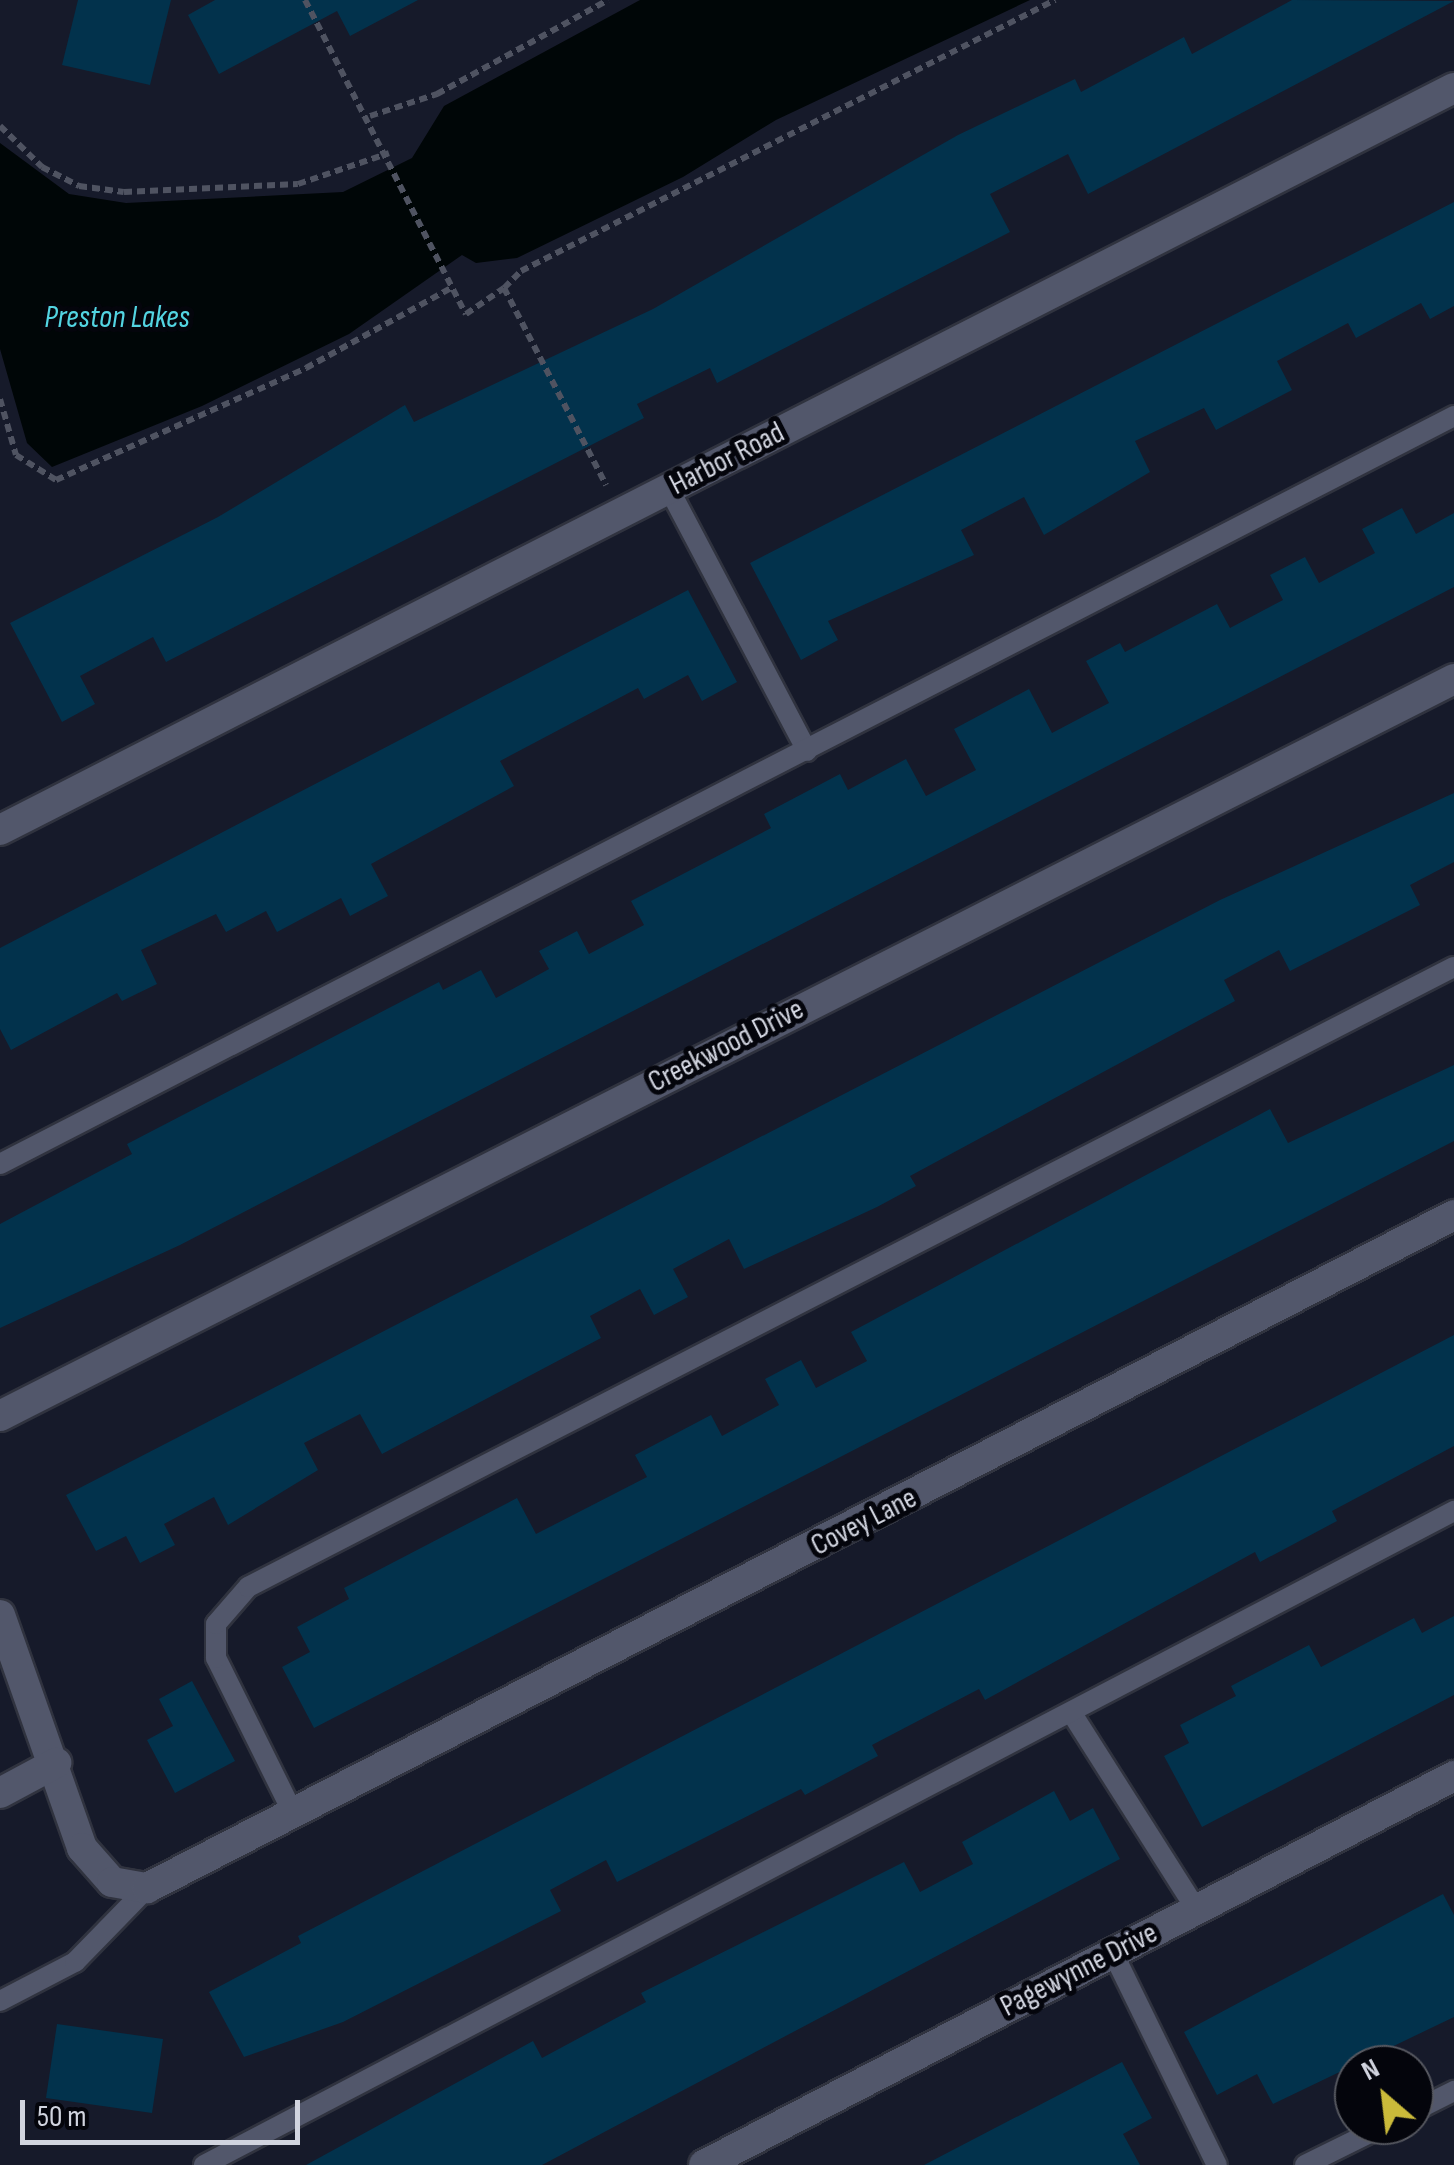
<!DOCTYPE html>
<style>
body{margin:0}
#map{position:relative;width:1454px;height:2165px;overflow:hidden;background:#161a2a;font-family:"Sofia Sans Condensed",sans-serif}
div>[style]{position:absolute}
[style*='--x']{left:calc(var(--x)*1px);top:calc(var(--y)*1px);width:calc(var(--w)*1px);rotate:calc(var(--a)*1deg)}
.water>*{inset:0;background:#000607}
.building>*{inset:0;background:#02324c}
.path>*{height:6px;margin-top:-3px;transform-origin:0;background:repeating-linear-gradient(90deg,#4f5361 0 8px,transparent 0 13px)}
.roads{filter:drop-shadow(2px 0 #30333f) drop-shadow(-2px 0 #30333f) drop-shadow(0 2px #30333f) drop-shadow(0 -2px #30333f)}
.lane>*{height:20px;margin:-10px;padding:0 10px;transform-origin:10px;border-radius:10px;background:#52576b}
.street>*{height:30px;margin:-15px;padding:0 15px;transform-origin:15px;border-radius:15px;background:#52576b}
span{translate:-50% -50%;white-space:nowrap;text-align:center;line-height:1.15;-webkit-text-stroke:10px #04050c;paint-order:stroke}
.street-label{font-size:30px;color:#d1d4df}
.water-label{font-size:32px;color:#53d4e2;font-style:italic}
.north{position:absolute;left:1334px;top:2045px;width:100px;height:100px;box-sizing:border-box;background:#04050c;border:2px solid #565860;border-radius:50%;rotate:332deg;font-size:28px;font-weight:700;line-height:40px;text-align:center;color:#d1d4df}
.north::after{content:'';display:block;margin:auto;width:35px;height:45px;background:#caba3a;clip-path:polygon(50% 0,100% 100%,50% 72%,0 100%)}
.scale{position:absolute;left:20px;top:2100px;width:280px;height:45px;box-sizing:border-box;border:5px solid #d1d4df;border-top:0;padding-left:12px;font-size:30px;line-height:35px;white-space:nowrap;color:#d1d4df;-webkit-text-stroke:8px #04050c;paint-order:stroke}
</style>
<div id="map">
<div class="water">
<div style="clip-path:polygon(640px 0,1030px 0,776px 120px,683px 177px,517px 258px,476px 263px,462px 255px,349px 334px,202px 406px,52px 467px,27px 443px,0 349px,0 143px,69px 194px,126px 203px,343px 192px,412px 158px,444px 106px)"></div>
</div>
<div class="building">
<div style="clip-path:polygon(78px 0,171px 0,150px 85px,62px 65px)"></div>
<div style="clip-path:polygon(215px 0,418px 0,350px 36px,337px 11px,219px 74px,188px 15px)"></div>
<div style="clip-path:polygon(1292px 0,1454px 1px,1088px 194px,1068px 154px,990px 194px,1010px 232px,717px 383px,710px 368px,637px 404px,644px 418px,166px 662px,153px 637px,80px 676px,95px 704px,62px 722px,10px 623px,218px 517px,405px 405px,414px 422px,653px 309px,958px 135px,1075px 79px,1081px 92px,1184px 37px,1192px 54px)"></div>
<div style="clip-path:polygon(1454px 202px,1454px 306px,1430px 319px,1421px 303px,1356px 338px,1348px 323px,1277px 361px,1292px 390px,1216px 430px,1204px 408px,1135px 441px,1150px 472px,1044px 535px,1024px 497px,961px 530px,974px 555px,828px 621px,838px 640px,801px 660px,750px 563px)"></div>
<div style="clip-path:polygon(1402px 508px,1416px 534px,1454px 513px,1454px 587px,180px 1245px,0 1328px,0 1224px,132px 1154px,127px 1144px,439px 982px,443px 990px,481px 970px,496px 998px,549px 969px,539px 951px,577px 931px,589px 954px,644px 925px,631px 901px,771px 828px,764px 814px,840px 774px,848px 790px,906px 759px,926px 796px,976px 770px,954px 729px,1029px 689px,1052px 733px,1109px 703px,1086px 661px,1120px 643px,1125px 652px,1217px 604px,1230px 628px,1283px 600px,1270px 575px,1305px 557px,1319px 583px,1375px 553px,1362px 529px)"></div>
<div style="clip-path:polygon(688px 590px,737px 682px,702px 701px,688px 675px,644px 699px,638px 688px,500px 761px,514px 786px,371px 864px,388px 896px,350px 916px,341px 898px,277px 932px,266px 911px,226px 932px,216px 914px,141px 950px,157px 984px,122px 1001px,117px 993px,11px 1050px,0 1029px,0 948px)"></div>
<div style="clip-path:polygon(1454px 793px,1454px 862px,1410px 885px,1420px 905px,1290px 971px,1279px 950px,1224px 980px,1235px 1001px,910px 1176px,916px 1186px,877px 1207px,744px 1269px,729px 1239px,673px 1269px,688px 1297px,654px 1315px,640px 1289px,590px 1316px,601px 1338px,382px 1454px,360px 1414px,304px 1443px,318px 1470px,228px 1525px,214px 1497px,164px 1524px,175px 1545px,140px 1563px,126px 1536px,96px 1551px,66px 1495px,1220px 900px)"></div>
<div style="clip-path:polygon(1454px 1065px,1454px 1141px,314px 1728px,282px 1667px,310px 1652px,297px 1627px,349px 1599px,344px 1588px,517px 1498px,536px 1534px,647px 1477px,635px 1455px,711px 1415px,722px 1436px,779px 1405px,765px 1379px,801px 1360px,816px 1388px,867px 1361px,851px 1332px,1270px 1109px,1288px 1143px)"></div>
<div style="clip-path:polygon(1454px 1335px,1454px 1446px,1332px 1511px,1337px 1521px,1260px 1562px,1255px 1552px,985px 1700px,979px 1689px,872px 1745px,878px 1756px,805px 1795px,801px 1789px,617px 1882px,606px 1860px,550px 1890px,561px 1911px,343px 2022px,244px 2057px,209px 1992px,301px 1943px,298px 1936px)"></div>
<div style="clip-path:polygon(1454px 1616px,1454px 1695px,1202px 1827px,1164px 1756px,1189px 1743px,1180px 1725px,1236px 1696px,1231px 1686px,1309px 1645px,1321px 1667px,1414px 1618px,1422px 1633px)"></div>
<div style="clip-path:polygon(192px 1681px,235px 1761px,175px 1793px,147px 1740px,173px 1726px,159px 1699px)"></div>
<div style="clip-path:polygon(1054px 1791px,1070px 1821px,1093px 1808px,1120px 1859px,542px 2165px,306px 2165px,533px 2041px,542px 2058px,646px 2002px,641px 1993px,904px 1862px,920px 1892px,973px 1864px,962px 1842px)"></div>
<div style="clip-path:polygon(1443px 1894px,1454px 1915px,1454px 2017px,1273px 2104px,1257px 2074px,1217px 2095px,1184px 2032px)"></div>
<div style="clip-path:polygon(57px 2024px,163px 2039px,152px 2113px,46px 2098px)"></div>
<div style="clip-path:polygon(1122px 2062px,1152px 2118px,1123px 2134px,1140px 2165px,924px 2165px)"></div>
</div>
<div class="path">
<div style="--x:305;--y:0;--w:353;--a:62.9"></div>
<div style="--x:466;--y:314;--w:46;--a:-34.4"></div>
<div style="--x:504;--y:288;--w:222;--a:62.6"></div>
<div style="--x:370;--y:116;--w:71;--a:-18.2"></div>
<div style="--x:437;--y:94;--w:195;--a:-28.8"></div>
<div style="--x:0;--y:126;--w:59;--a:44.3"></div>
<div style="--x:42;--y:167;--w:42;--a:27.2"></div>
<div style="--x:79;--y:186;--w:45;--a:7.6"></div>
<div style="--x:124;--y:192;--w:174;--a:-2.6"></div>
<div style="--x:298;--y:184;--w:96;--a:-18.8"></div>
<div style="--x:504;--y:288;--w:24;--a:-45"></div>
<div style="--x:521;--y:271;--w:599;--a:-26.91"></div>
<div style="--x:0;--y:399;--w:58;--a:74.1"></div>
<div style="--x:16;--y:455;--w:47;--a:32"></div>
<div style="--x:56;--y:480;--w:274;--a:-24.1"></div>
<div style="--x:306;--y:368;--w:168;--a:-28.9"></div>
</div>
<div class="roads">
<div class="lane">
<div style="--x:669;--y:489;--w:296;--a:62.2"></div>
<div style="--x:0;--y:1164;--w:1635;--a:-27.22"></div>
<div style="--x:1071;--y:1712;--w:233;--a:57.6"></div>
<div style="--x:295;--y:1817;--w:178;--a:-116.4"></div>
<div style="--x:216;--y:1658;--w:34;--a:-90"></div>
<div style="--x:216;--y:1624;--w:49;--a:-49.1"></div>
<div style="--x:248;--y:1587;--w:1356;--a:-27.21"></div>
<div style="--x:1113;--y:1953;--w:236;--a:63.9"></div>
<div style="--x:0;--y:2001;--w:85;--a:-27.5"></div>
<div style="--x:75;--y:1962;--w:103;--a:-45.8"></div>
<div style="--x:1414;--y:2111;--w:45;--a:-26.6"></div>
<div style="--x:204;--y:2165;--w:1411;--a:-27.62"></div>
<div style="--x:1305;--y:2165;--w:90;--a:-26.3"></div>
</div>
<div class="street">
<div style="--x:0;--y:830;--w:1632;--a:-27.04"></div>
<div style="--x:0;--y:1416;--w:1630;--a:-26.88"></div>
<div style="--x:0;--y:1615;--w:247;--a:70.6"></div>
<div style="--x:82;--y:1848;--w:45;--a:48.6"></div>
<div style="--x:112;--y:1882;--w:36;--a:10"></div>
<div style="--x:147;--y:1888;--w:1470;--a:-27.24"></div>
<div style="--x:0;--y:1793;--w:64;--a:-28.2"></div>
<div style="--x:704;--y:2165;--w:845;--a:-27.41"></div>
</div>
</div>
<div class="street-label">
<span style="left:727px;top:459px;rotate:-27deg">Harbor Road</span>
<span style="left:726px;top:1046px;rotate:-27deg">Creekwood Drive</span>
<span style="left:864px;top:1522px;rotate:-27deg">Covey Lane</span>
<span style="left:1079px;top:1970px;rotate:-27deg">Pagewynne Drive</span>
</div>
<div class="water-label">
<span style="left:117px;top:318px">Preston Lakes</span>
</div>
<div class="north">N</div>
<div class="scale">50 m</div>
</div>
